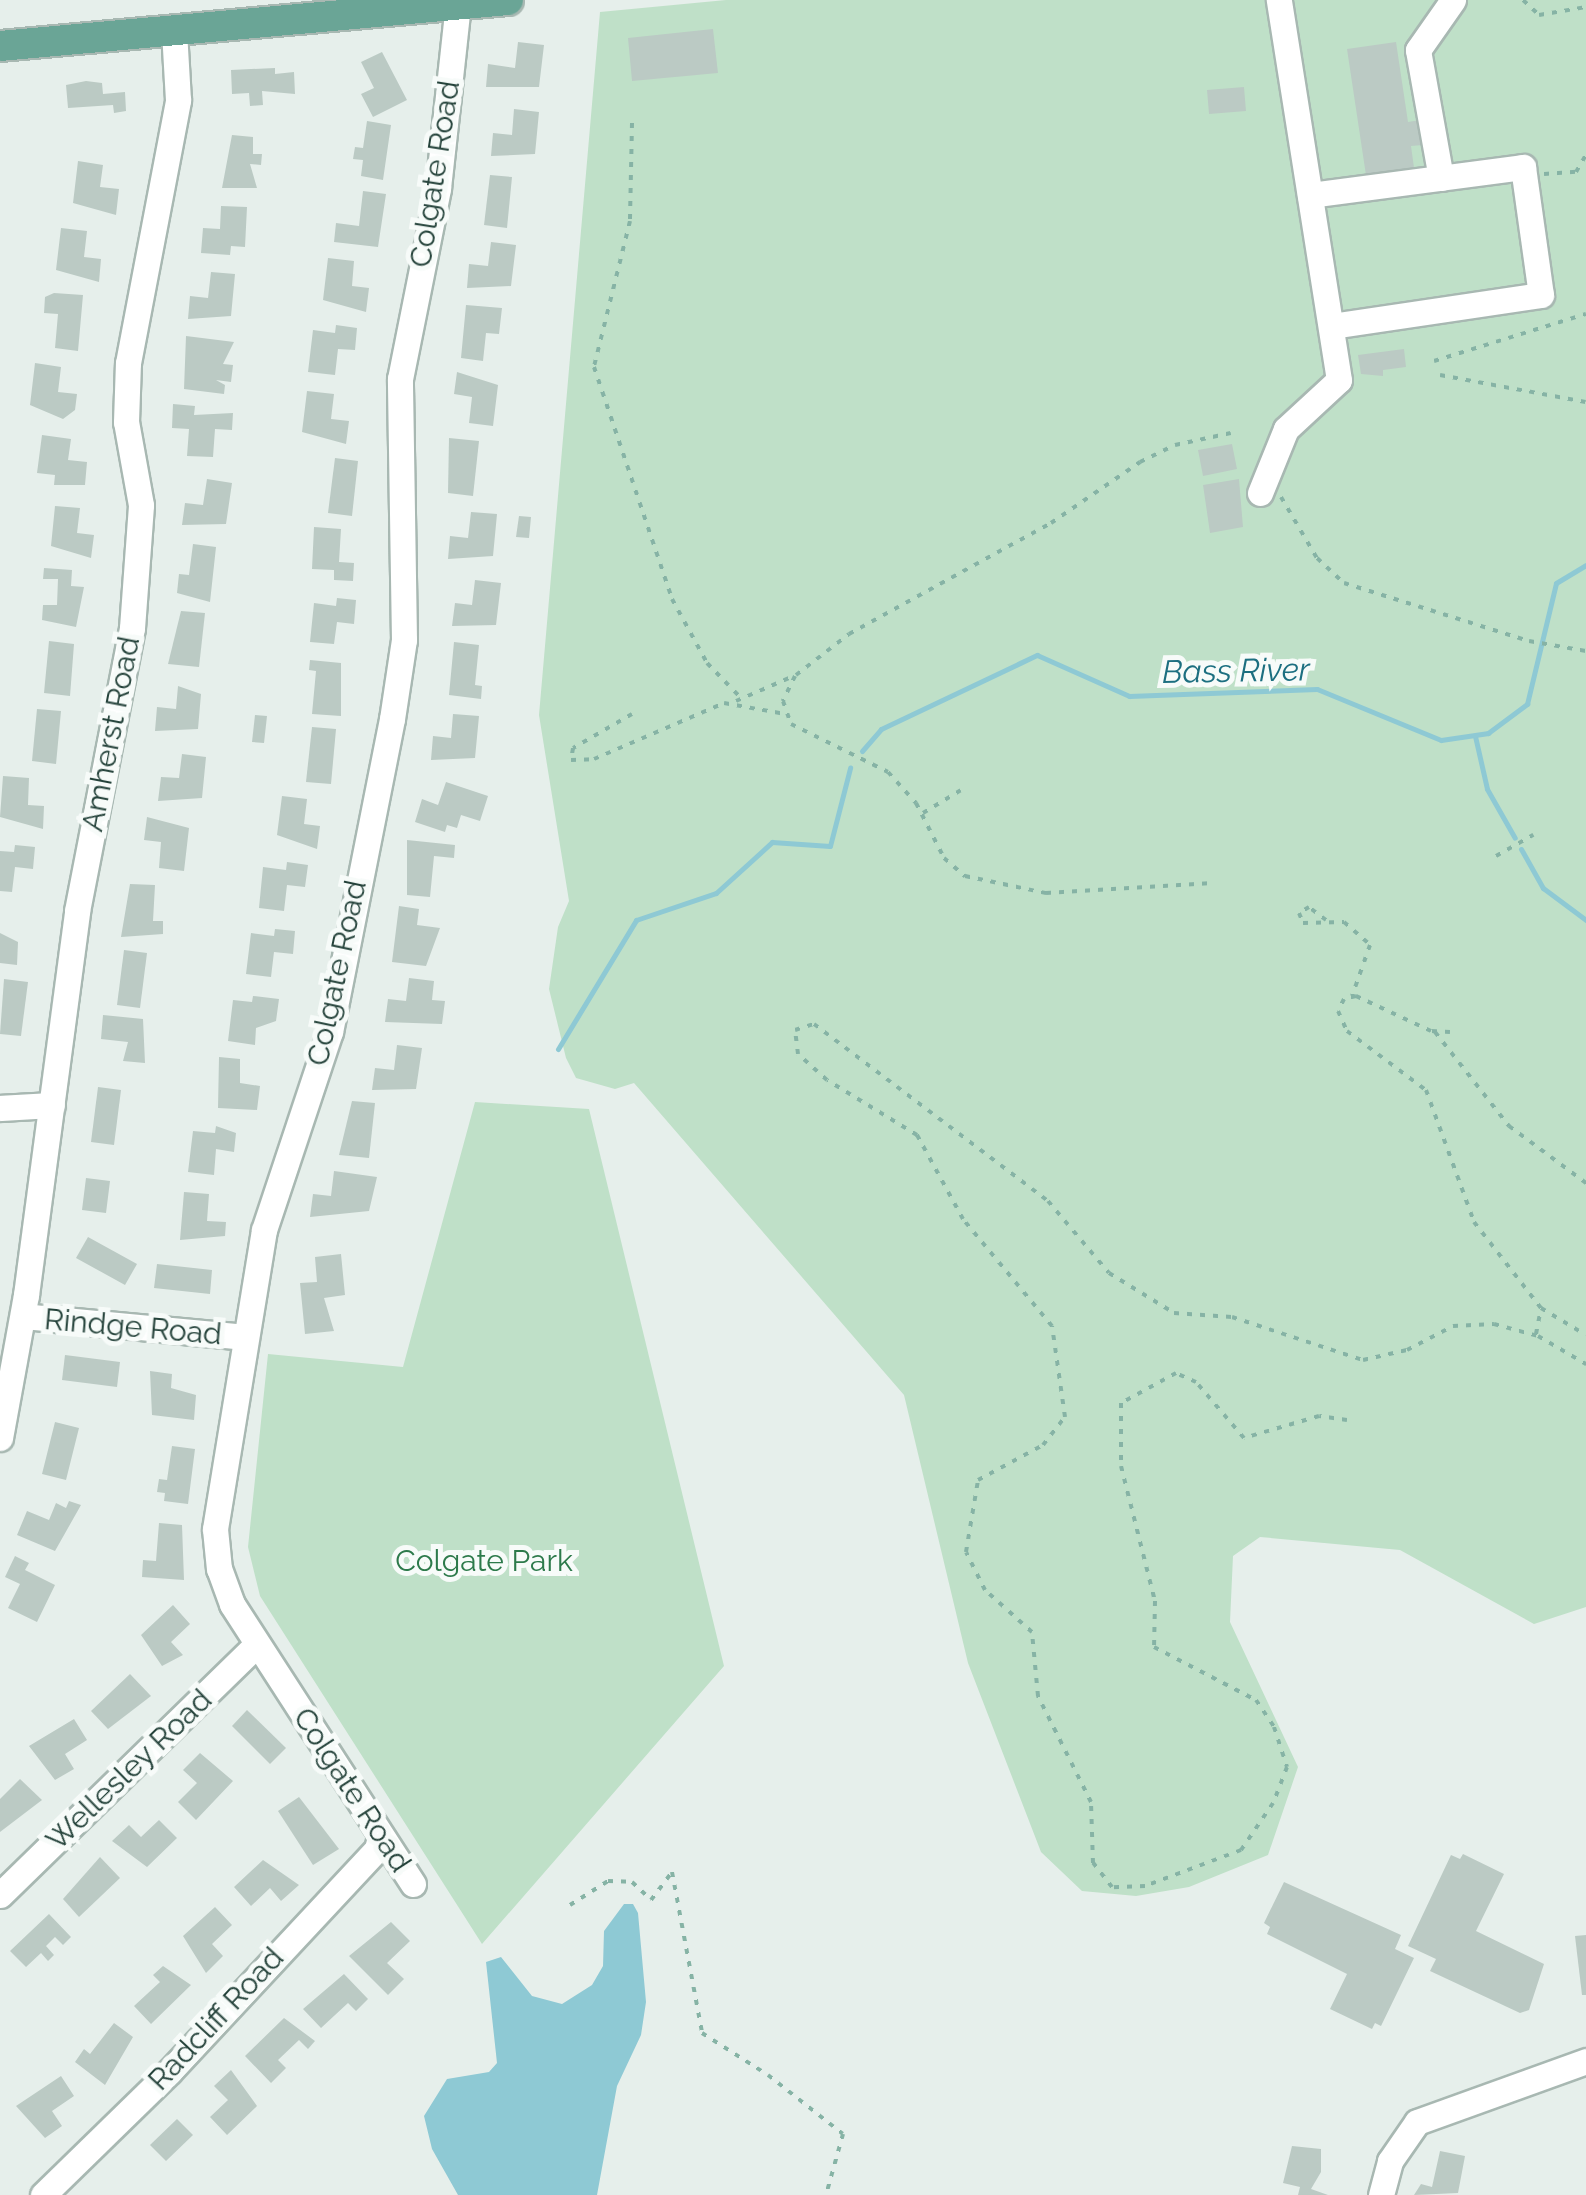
<!DOCTYPE html>
<style>
body{margin:0}
#map{position:relative;width:1586px;height:2195px;overflow:hidden;background:#e6efeb;font-family:Raleway,sans-serif}
div>[style]{position:absolute}
[style*='--x']{left:calc(var(--x)*1px);top:calc(var(--y)*1px);width:calc(var(--w)*1px);rotate:calc(var(--a)*1deg)}
.green>*{inset:0;background:#bfe0c8}
.water>*{inset:0;background:#8ec9d4}
.stream>*{height:5px;margin:-2.5px;padding:0 2.5px;transform-origin:2.5px;border-radius:2.5px;background:#8ec9d4}
.building>*{inset:0;background:#bbcac4}
.path>*{height:4px;margin-top:-2px;transform-origin:0;background:repeating-linear-gradient(90deg,#86b3a5 0 5px,transparent 0 13px)}
.roads{filter:drop-shadow(2px 0 #a8b8b2) drop-shadow(-2px 0 #a8b8b2) drop-shadow(0 2px #a8b8b2) drop-shadow(0 -2px #a8b8b2)}
.minor>*{height:25px;margin:-12.5px;padding:0 12.5px;transform-origin:12.5px;border-radius:12.5px;background:#fff}
.major>*{height:30px;margin:-15px;padding:0 15px;transform-origin:15px;border-radius:15px;background:#6aa596}
span{translate:-50% -50%;white-space:nowrap;text-align:center;line-height:1.15;-webkit-text-stroke:10px #f7fbf9;paint-order:stroke}
.street-label{font-size:30px;color:#24423a}
.park-label{font-size:30px;color:#2d7a4b}
.water-label{font-size:32px;color:#1c6f80;font-style:italic}
</style>
<div id="map">
<div class="green">
<div style="clip-path:polygon(726px 0,1586px 0,1586px 1607px,1534px 1624px,1400px 1550px,1260px 1537px,1233px 1556px,1230px 1622px,1298px 1767px,1268px 1855px,1189px 1887px,1136px 1896px,1082px 1891px,1041px 1852px,968px 1663px,904px 1395px,634px 1083px,615px 1089px,576px 1078px,566px 1058px,549px 989px,558px 927px,569px 901px,539px 715px,600px 12px)"></div>
<div style="clip-path:polygon(475px 1102px,589px 1109px,724px 1666px,482px 1944px,260px 1596px,248px 1547px,268px 1354px,403px 1367px)"></div>
</div>
<div class="water">
<div style="clip-path:polygon(624px 1904px,633px 1904px,638px 1913px,646px 2002px,641px 2035px,617px 2086px,597px 2195px,458px 2195px,432px 2149px,424px 2116px,447px 2079px,489px 2072px,497px 2063px,486px 1962px,501px 1957px,532px 1996px,562px 2004px,592px 1985px,603px 1966px,604px 1931px)"></div>
</div>
<div class="stream">
<div style="--x:1475;--y:736;--w:54;--a:77.2"></div>
<div style="--x:1487;--y:789;--w:56;--a:60.3"></div>
<div style="--x:862;--y:751;--w:29;--a:-49"></div>
<div style="--x:881;--y:729;--w:173;--a:-25.4"></div>
<div style="--x:1037;--y:655;--w:101;--a:24"></div>
<div style="--x:1129;--y:696;--w:188;--a:-2.1"></div>
<div style="--x:1317;--y:689;--w:134;--a:22.4"></div>
<div style="--x:1441;--y:740;--w:48;--a:-8.5"></div>
<div style="--x:1488;--y:733;--w:49;--a:-36.6"></div>
<div style="--x:1527;--y:704;--w:124;--a:-76.5"></div>
<div style="--x:1556;--y:583;--w:35;--a:-31"></div>
<div style="--x:1521;--y:849;--w:45;--a:60.6"></div>
<div style="--x:1543;--y:888;--w:54;--a:36.7"></div>
<div style="--x:558;--y:1049;--w:151;--a:-58.8"></div>
<div style="--x:636;--y:920;--w:84;--a:-18.6"></div>
<div style="--x:716;--y:893;--w:76;--a:-42.3"></div>
<div style="--x:772;--y:842;--w:58;--a:3.9"></div>
<div style="--x:830;--y:846;--w:81;--a:-75.6"></div>
</div>
<div class="building">
<div style="clip-path:polygon(713px 29px,718px 73px,632px 81px,628px 38px)"></div>
<div style="clip-path:polygon(518px 42px,544px 45px,539px 87px,486px 87px,488px 64px,515px 68px)"></div>
<div style="clip-path:polygon(1396px 42px,1408px 122px,1420px 120px,1423px 145px,1411px 146px,1415px 175px,1367px 182px,1347px 49px)"></div>
<div style="clip-path:polygon(382px 52px,407px 100px,373px 117px,361px 94px,374px 88px,361px 62px)"></div>
<div style="clip-path:polygon(275px 68px,275px 74px,294px 72px,295px 94px,262px 91px,263px 105px,250px 106px,249px 93px,232px 94px,231px 70px)"></div>
<div style="clip-path:polygon(86px 81px,102px 83px,103px 94px,125px 92px,126px 111px,114px 113px,113px 105px,68px 108px,66px 85px)"></div>
<div style="clip-path:polygon(1244px 87px,1246px 111px,1209px 114px,1207px 90px)"></div>
<div style="clip-path:polygon(514px 109px,539px 112px,535px 154px,491px 156px,493px 133px,512px 135px)"></div>
<div style="clip-path:polygon(367px 121px,391px 125px,383px 180px,361px 176px,363px 160px,353px 159px,355px 147px,363px 148px)"></div>
<div style="clip-path:polygon(232px 135px,253px 137px,253px 154px,262px 154px,261px 165px,250px 164px,257px 188px,222px 188px)"></div>
<div style="clip-path:polygon(78px 161px,103px 165px,100px 187px,119px 189px,116px 215px,73px 203px)"></div>
<div style="clip-path:polygon(490px 175px,512px 177px,507px 228px,484px 225px)"></div>
<div style="clip-path:polygon(363px 191px,386px 194px,378px 247px,334px 242px,336px 223px,359px 226px)"></div>
<div style="clip-path:polygon(221px 206px,247px 207px,245px 247px,231px 246px,230px 255px,201px 253px,203px 228px,220px 229px)"></div>
<div style="clip-path:polygon(61px 228px,87px 231px,84px 257px,101px 259px,99px 282px,56px 270px)"></div>
<div style="clip-path:polygon(491px 242px,516px 245px,511px 286px,467px 288px,469px 264px,488px 266px)"></div>
<div style="clip-path:polygon(328px 258px,354px 261px,352px 286px,369px 288px,366px 312px,323px 300px)"></div>
<div style="clip-path:polygon(211px 272px,235px 274px,231px 316px,188px 319px,190px 296px,208px 298px)"></div>
<div style="clip-path:polygon(54px 293px,83px 295px,78px 351px,55px 348px,58px 314px,44px 313px,45px 297px)"></div>
<div style="clip-path:polygon(466px 305px,502px 308px,499px 334px,486px 333px,483px 361px,461px 358px)"></div>
<div style="clip-path:polygon(336px 325px,357px 328px,355px 350px,338px 349px,335px 375px,308px 372px,313px 330px,335px 333px)"></div>
<div style="clip-path:polygon(186px 336px,234px 342px,223px 364px,233px 365px,231px 382px,216px 380px,225px 385px,224px 394px,184px 389px)"></div>
<div style="clip-path:polygon(1404px 349px,1406px 367px,1383px 370px,1383px 376px,1361px 374px,1358px 355px)"></div>
<div style="clip-path:polygon(35px 363px,61px 367px,58px 392px,77px 394px,75px 410px,63px 419px,30px 405px)"></div>
<div style="clip-path:polygon(457px 372px,498px 385px,493px 426px,469px 423px,472px 397px,454px 394px)"></div>
<div style="clip-path:polygon(307px 391px,334px 394px,331px 419px,349px 421px,346px 444px,302px 432px)"></div>
<div style="clip-path:polygon(173px 404px,195px 406px,194px 415px,233px 413px,232px 430px,215px 429px,213px 457px,187px 456px,189px 429px,172px 428px)"></div>
<div style="clip-path:polygon(42px 435px,71px 439px,68px 460px,87px 462px,85px 485px,54px 485px,55px 475px,37px 473px)"></div>
<div style="clip-path:polygon(449px 438px,479px 441px,473px 496px,448px 493px)"></div>
<div style="clip-path:polygon(1232px 444px,1237px 469px,1203px 476px,1198px 450px)"></div>
<div style="clip-path:polygon(335px 458px,358px 461px,352px 516px,328px 513px)"></div>
<div style="clip-path:polygon(207px 479px,232px 483px,226px 524px,182px 525px,185px 503px,203px 505px)"></div>
<div style="clip-path:polygon(1239px 479px,1243px 527px,1210px 533px,1203px 485px)"></div>
<div style="clip-path:polygon(55px 506px,80px 508px,77px 533px,94px 535px,91px 558px,51px 546px)"></div>
<div style="clip-path:polygon(471px 512px,497px 514px,493px 556px,448px 559px,450px 536px,468px 538px)"></div>
<div style="clip-path:polygon(519px 516px,531px 517px,529px 538px,516px 537px)"></div>
<div style="clip-path:polygon(314px 527px,341px 529px,339px 562px,354px 563px,353px 581px,334px 580px,334px 570px,312px 569px)"></div>
<div style="clip-path:polygon(193px 544px,216px 547px,210px 602px,177px 593px,179px 574px,189px 575px)"></div>
<div style="clip-path:polygon(44px 568px,72px 570px,71px 586px,84px 587px,76px 627px,42px 620px,43px 605px,57px 605px,58px 579px,43px 579px)"></div>
<div style="clip-path:polygon(475px 580px,501px 583px,496px 625px,452px 626px,455px 603px,472px 605px)"></div>
<div style="clip-path:polygon(337px 598px,356px 600px,354px 624px,337px 622px,334px 644px,310px 642px,314px 603px,336px 606px)"></div>
<div style="clip-path:polygon(181px 611px,205px 613px,199px 667px,168px 664px)"></div>
<div style="clip-path:polygon(49px 641px,74px 644px,70px 696px,44px 693px)"></div>
<div style="clip-path:polygon(454px 642px,479px 645px,475px 685px,482px 686px,481px 699px,449px 695px)"></div>
<div style="clip-path:polygon(310px 660px,341px 663px,341px 716px,312px 714px,316px 671px,309px 670px)"></div>
<div style="clip-path:polygon(178px 686px,201px 694px,198px 729px,155px 731px,157px 707px,176px 709px)"></div>
<div style="clip-path:polygon(37px 709px,61px 711px,56px 764px,32px 761px)"></div>
<div style="clip-path:polygon(453px 714px,479px 716px,475px 758px,431px 760px,433px 736px,451px 738px)"></div>
<div style="clip-path:polygon(255px 715px,267px 716px,264px 743px,252px 742px)"></div>
<div style="clip-path:polygon(312px 727px,336px 729px,331px 784px,306px 782px)"></div>
<div style="clip-path:polygon(182px 754px,206px 757px,202px 798px,158px 801px,161px 777px,179px 778px)"></div>
<div style="clip-path:polygon(3px 776px,29px 778px,28px 805px,44px 806px,43px 829px,0 817px)"></div>
<div style="clip-path:polygon(446px 782px,488px 796px,480px 821px,461px 815px,457px 828px,447px 825px,445px 832px,415px 822px,422px 799px,438px 805px)"></div>
<div style="clip-path:polygon(282px 796px,307px 799px,304px 824px,320px 826px,317px 849px,277px 835px)"></div>
<div style="clip-path:polygon(147px 817px,189px 828px,184px 871px,159px 868px,161px 842px,144px 840px)"></div>
<div style="clip-path:polygon(407px 840px,455px 845px,454px 858px,434px 856px,430px 897px,407px 895px)"></div>
<div style="clip-path:polygon(15px 845px,35px 847px,33px 869px,15px 867px,12px 892px,0 891px,0 851px,14px 852px)"></div>
<div style="clip-path:polygon(287px 862px,308px 865px,305px 887px,287px 885px,284px 911px,259px 908px,263px 867px,286px 870px)"></div>
<div style="clip-path:polygon(130px 884px,155px 885px,153px 921px,163px 921px,163px 934px,121px 937px)"></div>
<div style="clip-path:polygon(399px 906px,419px 909px,417px 925px,440px 928px,426px 966px,392px 962px)"></div>
<div style="clip-path:polygon(275px 929px,295px 931px,293px 954px,274px 952px,271px 977px,246px 974px,251px 933px,274px 936px)"></div>
<div style="clip-path:polygon(0 933px,18px 942px,17px 965px,0 963px)"></div>
<div style="clip-path:polygon(124px 950px,147px 953px,140px 1008px,117px 1005px)"></div>
<div style="clip-path:polygon(409px 978px,434px 981px,432px 1000px,445px 1001px,442px 1024px,385px 1022px,388px 999px,406px 1001px)"></div>
<div style="clip-path:polygon(4px 979px,28px 982px,21px 1036px,0 1034px)"></div>
<div style="clip-path:polygon(253px 996px,279px 999px,276px 1021px,256px 1028px,255px 1045px,228px 1041px,233px 1000px,252px 1002px)"></div>
<div style="clip-path:polygon(103px 1015px,143px 1019px,145px 1063px,123px 1061px,128px 1042px,101px 1039px)"></div>
<div style="clip-path:polygon(397px 1045px,422px 1048px,416px 1089px,372px 1090px,375px 1068px,394px 1070px)"></div>
<div style="clip-path:polygon(219px 1057px,240px 1059px,240px 1083px,260px 1086px,257px 1110px,218px 1108px)"></div>
<div style="clip-path:polygon(98px 1087px,121px 1090px,114px 1145px,91px 1142px)"></div>
<div style="clip-path:polygon(352px 1101px,375px 1103px,369px 1158px,339px 1155px)"></div>
<div style="clip-path:polygon(216px 1126px,236px 1133px,234px 1152px,216px 1149px,214px 1175px,188px 1172px,193px 1131px,215px 1133px)"></div>
<div style="clip-path:polygon(334px 1171px,377px 1177px,369px 1211px,310px 1217px,313px 1194px,331px 1196px)"></div>
<div style="clip-path:polygon(86px 1178px,110px 1181px,106px 1213px,82px 1210px)"></div>
<div style="clip-path:polygon(184px 1192px,209px 1194px,207px 1221px,226px 1222px,225px 1236px,180px 1240px)"></div>
<div style="clip-path:polygon(88px 1237px,137px 1264px,125px 1285px,76px 1258px)"></div>
<div style="clip-path:polygon(341px 1254px,345px 1295px,324px 1298px,334px 1331px,305px 1334px,300px 1283px,317px 1282px,315px 1257px)"></div>
<div style="clip-path:polygon(157px 1264px,212px 1270px,210px 1294px,154px 1288px)"></div>
<div style="clip-path:polygon(65px 1355px,120px 1362px,117px 1387px,62px 1380px)"></div>
<div style="clip-path:polygon(150px 1371px,172px 1374px,171px 1388px,196px 1395px,194px 1420px,152px 1415px)"></div>
<div style="clip-path:polygon(55px 1422px,79px 1428px,66px 1480px,42px 1474px)"></div>
<div style="clip-path:polygon(172px 1446px,195px 1449px,188px 1504px,164px 1501px,165px 1493px,157px 1492px,159px 1479px,167px 1480px)"></div>
<div style="clip-path:polygon(69px 1501px,81px 1505px,55px 1551px,17px 1535px,27px 1511px,49px 1520px,56px 1503px,66px 1508px)"></div>
<div style="clip-path:polygon(159px 1523px,182px 1525px,184px 1580px,142px 1577px,143px 1560px,156px 1561px)"></div>
<div style="clip-path:polygon(15px 1556px,29px 1563px,25px 1570px,55px 1585px,37px 1622px,8px 1608px,20px 1584px,5px 1577px)"></div>
<div style="clip-path:polygon(173px 1605px,190px 1624px,171px 1642px,183px 1655px,162px 1666px,141px 1635px)"></div>
<div style="clip-path:polygon(130px 1674px,151px 1696px,108px 1729px,91px 1711px)"></div>
<div style="clip-path:polygon(247px 1710px,286px 1748px,270px 1764px,232px 1726px)"></div>
<div style="clip-path:polygon(74px 1719px,87px 1740px,65px 1754px,74px 1769px,55px 1780px,29px 1746px)"></div>
<div style="clip-path:polygon(200px 1753px,233px 1781px,196px 1820px,178px 1802px,197px 1783px,183px 1770px)"></div>
<div style="clip-path:polygon(20px 1779px,42px 1800px,0 1832px,0 1799px)"></div>
<div style="clip-path:polygon(299px 1797px,339px 1849px,313px 1865px,278px 1811px)"></div>
<div style="clip-path:polygon(159px 1820px,177px 1838px,147px 1867px,112px 1841px,129px 1825px,141px 1837px)"></div>
<div style="clip-path:polygon(1463px 1854px,1504px 1874px,1476px 1931px,1544px 1964px,1529px 2010px,1520px 2013px,1430px 1971px,1436px 1959px,1408px 1946px,1451px 1855px,1460px 1859px)"></div>
<div style="clip-path:polygon(100px 1857px,120px 1878px,79px 1917px,63px 1899px)"></div>
<div style="clip-path:polygon(263px 1860px,299px 1885px,281px 1901px,270px 1888px,251px 1906px,234px 1887px)"></div>
<div style="clip-path:polygon(1284px 1882px,1401px 1935px,1395px 1949px,1414px 1958px,1381px 2026px,1375px 2023px,1372px 2029px,1330px 2009px,1347px 1974px,1267px 1934px,1270px 1927px,1264px 1923px)"></div>
<div style="clip-path:polygon(215px 1907px,232px 1925px,212px 1944px,223px 1956px,206px 1973px,183px 1936px)"></div>
<div style="clip-path:polygon(49px 1914px,71px 1937px,63px 1945px,55px 1937px,46px 1946px,54px 1955px,48px 1961px,41px 1953px,26px 1967px,10px 1951px)"></div>
<div style="clip-path:polygon(391px 1922px,410px 1941px,387px 1963px,404px 1979px,388px 1995px,349px 1956px)"></div>
<div style="clip-path:polygon(1586px 1935px,1586px 1995px,1582px 1995px,1575px 1936px)"></div>
<div style="clip-path:polygon(163px 1966px,191px 1985px,151px 2024px,134px 2006px,160px 1982px,153px 1975px)"></div>
<div style="clip-path:polygon(344px 1974px,368px 1999px,356px 2011px,348px 2003px,321px 2028px,303px 2009px)"></div>
<div style="clip-path:polygon(284px 2018px,315px 2041px,308px 2049px,299px 2040px,278px 2060px,286px 2068px,271px 2083px,245px 2056px)"></div>
<div style="clip-path:polygon(114px 2023px,133px 2037px,105px 2085px,75px 2062px,84px 2049px,90px 2054px)"></div>
<div style="clip-path:polygon(231px 2070px,257px 2106px,227px 2135px,210px 2117px,228px 2100px,214px 2086px)"></div>
<div style="clip-path:polygon(61px 2076px,74px 2096px,52px 2111px,62px 2126px,45px 2138px,16px 2106px)"></div>
<div style="clip-path:polygon(177px 2119px,193px 2135px,166px 2161px,150px 2145px)"></div>
<div style="clip-path:polygon(1292px 2146px,1321px 2149px,1321px 2172px,1311px 2189px,1328px 2195px,1298px 2195px,1300px 2187px,1283px 2183px)"></div>
<div style="clip-path:polygon(1440px 2151px,1465px 2156px,1458px 2193px,1414px 2195px,1421px 2184px,1432px 2187px)"></div>
</div>
<div class="path">
<div style="--x:1523;--y:0;--w:22;--a:43"></div>
<div style="--x:1539;--y:15;--w:48;--a:-9.7"></div>
<div style="--x:632;--y:123;--w:98;--a:91.2"></div>
<div style="--x:630;--y:221;--w:150;--a:103.9"></div>
<div style="--x:594;--y:367;--w:245;--a:71.4"></div>
<div style="--x:672;--y:599;--w:73;--a:61.3"></div>
<div style="--x:707;--y:663;--w:50;--a:45.8"></div>
<div style="--x:1544;--y:174;--w:32;--a:-4"></div>
<div style="--x:1576;--y:172;--w:20;--a:-60"></div>
<div style="--x:1434;--y:361;--w:159;--a:-17.2"></div>
<div style="--x:1440;--y:375;--w:148;--a:10.5"></div>
<div style="--x:1281;--y:497;--w:71;--a:59.5"></div>
<div style="--x:1317;--y:558;--w:37;--a:43"></div>
<div style="--x:1344;--y:583;--w:194;--a:17.4"></div>
<div style="--x:1529;--y:641;--w:58;--a:10"></div>
<div style="--x:795;--y:676;--w:28;--a:116"></div>
<div style="--x:783;--y:701;--w:24;--a:71"></div>
<div style="--x:791;--y:724;--w:108;--a:26.3"></div>
<div style="--x:888;--y:772;--w:42;--a:47.9"></div>
<div style="--x:916;--y:803;--w:62;--a:63"></div>
<div style="--x:944;--y:858;--w:28;--a:41"></div>
<div style="--x:965;--y:876;--w:83;--a:11.9"></div>
<div style="--x:1046;--y:893;--w:167;--a:-3.4"></div>
<div style="--x:736;--y:701;--w:65;--a:-23.4"></div>
<div style="--x:796;--y:675;--w:67;--a:-37.7"></div>
<div style="--x:849;--y:634;--w:230;--a:-28.8"></div>
<div style="--x:1051;--y:523;--w:108;--a:-34.4"></div>
<div style="--x:1140;--y:462;--w:39;--a:-26"></div>
<div style="--x:1175;--y:445;--w:57;--a:-12.1"></div>
<div style="--x:632;--y:714;--w:68;--a:150"></div>
<div style="--x:573;--y:748;--w:12;--a:99"></div>
<div style="--x:571;--y:760;--w:23;--a:-2"></div>
<div style="--x:594;--y:759;--w:142;--a:-23.3"></div>
<div style="--x:724;--y:703;--w:62;--a:10.2"></div>
<div style="--x:923;--y:813;--w:44;--a:-31.2"></div>
<div style="--x:1496;--y:856;--w:43;--a:-29.6"></div>
<div style="--x:1326;--y:920;--w:21;--a:-143"></div>
<div style="--x:1309;--y:907;--w:12;--a:149"></div>
<div style="--x:1299;--y:913;--w:11;--a:68"></div>
<div style="--x:1303;--y:923;--w:41;--a:-1.4"></div>
<div style="--x:1344;--y:922;--w:35;--a:41"></div>
<div style="--x:1370;--y:945;--w:54;--a:109.4"></div>
<div style="--x:1435;--y:1032;--w:120;--a:51.8"></div>
<div style="--x:1509;--y:1126;--w:96;--a:36.5"></div>
<div style="--x:1450;--y:1032;--w:19;--a:-177"></div>
<div style="--x:1431;--y:1031;--w:83;--a:-155"></div>
<div style="--x:1356;--y:996;--w:12;--a:166"></div>
<div style="--x:1344;--y:999;--w:13;--a:117"></div>
<div style="--x:1338;--y:1011;--w:22;--a:66"></div>
<div style="--x:1347;--y:1031;--w:99;--a:36.8"></div>
<div style="--x:1426;--y:1090;--w:140;--a:70"></div>
<div style="--x:1474;--y:1222;--w:109;--a:52.1"></div>
<div style="--x:1536;--y:1334;--w:26;--a:-79"></div>
<div style="--x:1541;--y:1308;--w:52;--a:31"></div>
<div style="--x:1347;--y:1420;--w:28;--a:-172"></div>
<div style="--x:1319;--y:1416;--w:78;--a:163.7"></div>
<div style="--x:1244;--y:1438;--w:74;--a:-130.6"></div>
<div style="--x:1196;--y:1382;--w:22;--a:-156"></div>
<div style="--x:1176;--y:1373;--w:63;--a:151.4"></div>
<div style="--x:1121;--y:1403;--w:63;--a:90"></div>
<div style="--x:1121;--y:1466;--w:139;--a:75.9"></div>
<div style="--x:1155;--y:1601;--w:46;--a:91.2"></div>
<div style="--x:1154;--y:1647;--w:115;--a:27.5"></div>
<div style="--x:1256;--y:1700;--w:32;--a:56"></div>
<div style="--x:1274;--y:1727;--w:42;--a:72"></div>
<div style="--x:1287;--y:1767;--w:39;--a:111"></div>
<div style="--x:1273;--y:1803;--w:57;--a:124.2"></div>
<div style="--x:1241;--y:1850;--w:103;--a:159.4"></div>
<div style="--x:1145;--y:1886;--w:33;--a:178"></div>
<div style="--x:1112;--y:1887;--w:31;--a:-128"></div>
<div style="--x:1093;--y:1863;--w:61;--a:-91.9"></div>
<div style="--x:1091;--y:1802;--w:119;--a:-116.6"></div>
<div style="--x:1038;--y:1696;--w:64;--a:-95.4"></div>
<div style="--x:1032;--y:1632;--w:63;--a:-138.2"></div>
<div style="--x:985;--y:1590;--w:42;--a:-116.6"></div>
<div style="--x:966;--y:1552;--w:73;--a:-80.5"></div>
<div style="--x:978;--y:1480;--w:74;--a:-28.3"></div>
<div style="--x:1043;--y:1445;--w:36;--a:-52"></div>
<div style="--x:1065;--y:1417;--w:92;--a:-98.1"></div>
<div style="--x:1052;--y:1326;--w:139;--a:-129.8"></div>
<div style="--x:963;--y:1219;--w:96;--a:-118.7"></div>
<div style="--x:917;--y:1135;--w:105;--a:-148.6"></div>
<div style="--x:827;--y:1080;--w:39;--a:-138"></div>
<div style="--x:798;--y:1054;--w:24;--a:-97"></div>
<div style="--x:795;--y:1030;--w:20;--a:-18"></div>
<div style="--x:814;--y:1024;--w:293;--a:37.1"></div>
<div style="--x:1048;--y:1201;--w:94;--a:49.7"></div>
<div style="--x:1109;--y:1273;--w:76;--a:31.6"></div>
<div style="--x:1174;--y:1313;--w:58;--a:3.9"></div>
<div style="--x:1232;--y:1317;--w:138;--a:18.2"></div>
<div style="--x:1363;--y:1360;--w:45;--a:-12.8"></div>
<div style="--x:1407;--y:1350;--w:52;--a:-27.6"></div>
<div style="--x:1453;--y:1326;--w:41;--a:-2.8"></div>
<div style="--x:1494;--y:1324;--w:46;--a:15.3"></div>
<div style="--x:1538;--y:1336;--w:56;--a:30.3"></div>
<div style="--x:570;--y:1905;--w:45;--a:-32.3"></div>
<div style="--x:608;--y:1881;--w:24;--a:2"></div>
<div style="--x:632;--y:1882;--w:26;--a:43"></div>
<div style="--x:651;--y:1900;--w:35;--a:-53"></div>
<div style="--x:672;--y:1872;--w:164;--a:79.4"></div>
<div style="--x:702;--y:2033;--w:78;--a:32.5"></div>
<div style="--x:768;--y:2075;--w:95;--a:38.2"></div>
<div style="--x:843;--y:2134;--w:63;--a:105.6"></div>
</div>
<div class="roads">
<div class="minor">
<div style="--x:1441;--y:178;--w:130;--a:-100.2"></div>
<div style="--x:1418;--y:50;--w:61;--a:-55"></div>
<div style="--x:1310;--y:195;--w:215;--a:-7.5"></div>
<div style="--x:1523;--y:167;--w:129;--a:82"></div>
<div style="--x:1541;--y:295;--w:212;--a:171.6"></div>
<div style="--x:1260;--y:493;--w:69;--a:-67.9"></div>
<div style="--x:1286;--y:429;--w:72;--a:-42.8"></div>
<div style="--x:1339;--y:380;--w:385;--a:-99"></div>
<div style="--x:0;--y:1108;--w:52;--a:-3.3"></div>
<div style="--x:23;--y:1316;--w:222;--a:5.4"></div>
<div style="--x:0;--y:1438;--w:145;--a:-79.7"></div>
<div style="--x:26;--y:1295;--w:387;--a:-82.4"></div>
<div style="--x:77;--y:911;--w:288;--a:-79"></div>
<div style="--x:132;--y:628;--w:123;--a:-85.8"></div>
<div style="--x:141;--y:505;--w:84;--a:-100.2"></div>
<div style="--x:126;--y:422;--w:59;--a:-88.1"></div>
<div style="--x:128;--y:363;--w:268;--a:-79.2"></div>
<div style="--x:178;--y:100;--w:70;--a:-93.3"></div>
<div style="--x:413;--y:1884;--w:333;--a:-122.9"></div>
<div style="--x:232;--y:1604;--w:37;--a:-110"></div>
<div style="--x:219;--y:1569;--w:40;--a:-95.7"></div>
<div style="--x:215;--y:1529;--w:303;--a:-80.7"></div>
<div style="--x:264;--y:1230;--w:209;--a:-71.6"></div>
<div style="--x:330;--y:1032;--w:319;--a:-78.8"></div>
<div style="--x:392;--y:719;--w:80;--a:-81.4"></div>
<div style="--x:404;--y:640;--w:261;--a:-90.9"></div>
<div style="--x:400;--y:379;--w:195;--a:-78.7"></div>
<div style="--x:438;--y:188;--w:184;--a:-83.8"></div>
<div style="--x:0;--y:1895;--w:359;--a:-44.3"></div>
<div style="--x:43;--y:2195;--w:176;--a:-44.3"></div>
<div style="--x:169;--y:2072;--w:305;--a:-47"></div>
<div style="--x:377;--y:1849;--w:12;--a:-76"></div>
<div style="--x:1381;--y:2195;--w:35;--a:-75"></div>
<div style="--x:1390;--y:2161;--w:47;--a:-55.3"></div>
<div style="--x:1417;--y:2122;--w:180;--a:-19.8"></div>
</div>
<div class="major">
<div style="--x:0;--y:46;--w:510;--a:-5.17"></div>
</div>
</div>
<div class="street-label">
<span style="left:435px;top:174px;rotate:-81deg">Colgate Road</span>
<span style="left:111px;top:734px;rotate:-79deg">Amherst Road</span>
<span style="left:337px;top:973px;rotate:-78deg">Colgate Road</span>
<span style="left:133px;top:1327px;rotate:5deg">Rindge Road</span>
<span style="left:129px;top:1770px;rotate:-44deg">Wellesley Road</span>
<span style="left:352px;top:1790px;rotate:57deg">Colgate Road</span>
<span style="left:216px;top:2019px;rotate:-47deg">Radcliff Road</span>
</div>
<div class="park-label">
<span style="left:484px;top:1561px">Colgate Park</span>
</div>
<div class="water-label">
<span style="left:1236px;top:671px;rotate:-1deg">Bass River</span>
</div>
</div>
